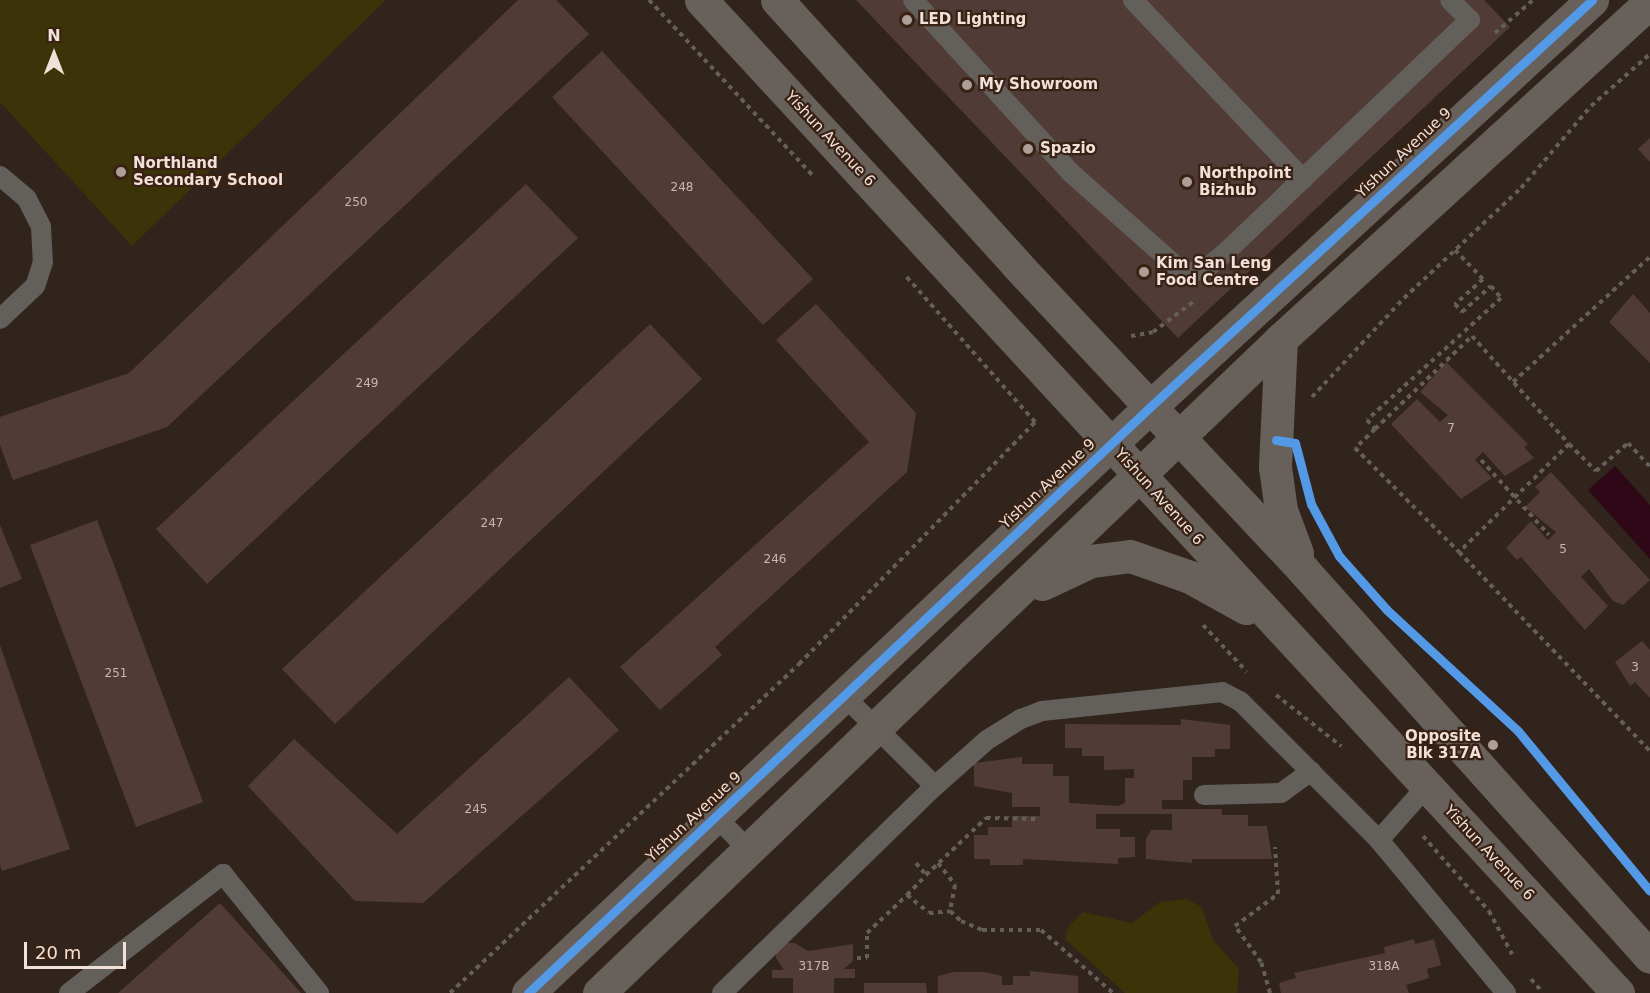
<!DOCTYPE html>
<style>
body{margin:0}
#map{position:relative;width:1650px;height:993px;overflow:hidden;background:#31241c;font-family:"DejaVu Sans",sans-serif}
div>[style]{position:absolute}
[style*='--x']{left:calc(var(--x)*1px);top:calc(var(--y)*1px);width:calc(var(--w)*1px);rotate:calc(var(--a)*1deg)}
.green>*{inset:0;background:#3c3409}
.water>*{inset:0;background:#2e0816}
.building>*{inset:0;background:#513b37}
.path>*{height:4px;margin-top:-2px;transform-origin:0;background:repeating-linear-gradient(90deg,#645f5a 0 4.5px,transparent 0 9px)}
.lane>*{height:20px;margin:-10px;padding:0 10px;transform-origin:10px;border-radius:10px;background:#635f5a}
.secondary>*{height:33px;margin:-16.5px;padding:0 16.5px;transform-origin:16.5px;border-radius:16.5px;background:#67605b}
.cycleway>*{height:9px;margin:-4.5px;padding:0 4.5px;transform-origin:4.5px;border-radius:4.5px;background:#5399e6}
.dots>*{width:16px;height:16px;translate:-50% -50%;box-sizing:border-box;border:3px solid #392214;border-radius:50%}
span{translate:-50% -50%;white-space:nowrap;text-align:center;line-height:1.15;-webkit-text-stroke:4.5px #392214;paint-order:stroke}
.number-label{font-size:12px;color:#c9b8b0}
.number-label span{-webkit-text-stroke-width:0}
.poi-label{font-size:15px;color:#f1e1d8;font-weight:700}
.left{translate:0 -50%;text-align:left}
.right{translate:-100% -50%;text-align:right}
.street-label{font-size:15px;color:#f1e1d8}
.north{position:absolute;left:24px;top:24px;width:60px;height:60px;-webkit-text-stroke:4px #392214;paint-order:stroke;rotate:0deg;font-size:16px;font-weight:700;line-height:24px;text-align:center;color:#f1e1d8}
.north::after{content:'';display:block;margin:auto;width:21px;height:27px;background:#f1e1d8;clip-path:polygon(50% 0,100% 100%,50% 72%,0 100%)}
.scale{position:absolute;left:24px;top:942px;width:102px;height:27px;box-sizing:border-box;border:3px solid #f1e1d8;border-top:0;padding-left:8px;font-size:18px;line-height:21px;white-space:nowrap;color:#f1e1d8;-webkit-text-stroke:4px #392214;paint-order:stroke}
</style>
<div id="map">
<div class="green">
<div style="clip-path:polygon(0 0,386px 0,132px 246px,0 102px)"></div>
<div style="clip-path:polygon(1186px 899px,1202px 907px,1213px 940px,1239px 969px,1237px 993px,1125px 993px,1065px 939px,1068px 927px,1083px 912px,1132px 923px,1160px 902px)"></div>
</div>
<div class="water">
<div style="clip-path:polygon(1615px 466px,1650px 505px,1650px 559px,1588px 490px)"></div>
</div>
<div class="building">
<div style="clip-path:polygon(518px 0,556px 0,589px 34px,167px 427px,13px 480px,0 445px,0 417px,129px 373px)"></div>
<div style="clip-path:polygon(856px 0,1484px 0,1510px 27px,1178px 338px)"></div>
<div style="clip-path:polygon(602px 51px,813px 279px,763px 325px,552px 97px)"></div>
<div style="clip-path:polygon(1650px 138px,1650px 162px,1638px 149px)"></div>
<div style="clip-path:polygon(526px 184px,578px 238px,207px 584px,156px 529px)"></div>
<div style="clip-path:polygon(1633px 294px,1650px 313px,1650px 363px,1609px 322px)"></div>
<div style="clip-path:polygon(816px 304px,916px 413px,907px 472px,715px 647px,722px 655px,660px 710px,620px 667px,869px 442px,776px 340px)"></div>
<div style="clip-path:polygon(650px 324px,702px 379px,335px 724px,282px 669px)"></div>
<div style="clip-path:polygon(1446px 362px,1528px 444px,1524px 447px,1534px 458px,1505px 476px,1483px 452px,1475px 460px,1492px 478px,1461px 499px,1391px 424px,1417px 399px,1440px 422px,1448px 415px,1420px 392px)"></div>
<div style="clip-path:polygon(1551px 472px,1650px 580px,1623px 605px,1613px 601px,1589px 569px,1581px 577px,1608px 606px,1585px 630px,1521px 557px,1517px 560px,1506px 548px,1531px 521px,1548px 540px,1556px 532px,1525px 507px,1540px 492px,1535px 487px)"></div>
<div style="clip-path:polygon(97px 520px,203px 802px,136px 827px,30px 545px)"></div>
<div style="clip-path:polygon(0 525px,22px 579px,0 588px)"></div>
<div style="clip-path:polygon(1642px 641px,1650px 650px,1650px 698px,1635px 682px,1630px 686px,1615px 662px)"></div>
<div style="clip-path:polygon(0 645px,70px 849px,2px 871px,0 865px)"></div>
<div style="clip-path:polygon(569px 677px,619px 730px,423px 903px,355px 901px,248px 786px,294px 739px,397px 834px)"></div>
<div style="clip-path:polygon(1181px 719px,1230px 725px,1230px 749px,1215px 749px,1215px 757px,1192px 757px,1192px 780px,1183px 780px,1183px 800px,1162px 800px,1162px 809px,1222px 809px,1222px 815px,1248px 815px,1248px 826px,1267px 826px,1272px 859px,1192px 859px,1192px 863px,1146px 859px,1146px 839px,1151px 830px,1172px 830px,1172px 814px,1096px 814px,1096px 829px,1120px 829px,1120px 837px,1135px 837px,1135px 857px,1118px 858px,1118px 864px,1023px 859px,1023px 865px,990px 865px,990px 859px,974px 859px,974px 835px,988px 835px,988px 827px,1012px 827px,1012px 816px,1040px 816px,1040px 807px,1012px 807px,1012px 793px,974px 786px,974px 763px,1022px 757px,1022px 764px,1053px 764px,1053px 776px,1069px 776px,1069px 803px,1118px 806px,1125px 803px,1125px 778px,1134px 778px,1134px 769px,1104px 770px,1104px 756px,1082px 756px,1082px 748px,1065px 748px,1065px 724px,1181px 725px)"></div>
<div style="clip-path:polygon(220px 903px,301px 993px,118px 993px)"></div>
<div style="clip-path:polygon(1414px 939px,1415px 944px,1434px 939px,1441px 965px,1427px 969px,1429px 978px,1406px 985px,1409px 993px,1281px 993px,1279px 983px,1296px 978px,1294px 973px,1385px 953px,1384px 947px)"></div>
<div style="clip-path:polygon(776px 943px,795px 943px,808px 951px,853px 944px,853px 961px,844px 969px,855px 969px,855px 978px,834px 978px,834px 993px,793px 993px,793px 978px,772px 978px,772px 970px,784px 970px,776px 958px)"></div>
<div style="clip-path:polygon(1030px 971px,1078px 976px,1078px 993px,938px 993px,938px 976px,954px 972px,984px 972px,1002px 976px,1002px 985px,1013px 985px,1013px 976px,1030px 976px)"></div>
<div style="clip-path:polygon(864px 983px,926px 983px,927px 993px,864px 993px)"></div>
</div>
<div class="path">
<div style="--x:649;--y:0;--w:243;--a:47"></div>
<div style="--x:1495;--y:33;--w:50;--a:-41"></div>
<div style="--x:1455;--y:250;--w:40;--a:46"></div>
<div style="--x:1483;--y:279;--w:38;--a:138"></div>
<div style="--x:1455;--y:304;--w:11;--a:49"></div>
<div style="--x:1462;--y:312;--w:39;--a:-42"></div>
<div style="--x:1491;--y:286;--w:16;--a:50"></div>
<div style="--x:1501;--y:298;--w:181;--a:137.7"></div>
<div style="--x:1367;--y:420;--w:12;--a:48"></div>
<div style="--x:1375;--y:429;--w:134;--a:-43.8"></div>
<div style="--x:1472;--y:336;--w:145;--a:48.1"></div>
<div style="--x:1569;--y:444;--w:154;--a:135.5"></div>
<div style="--x:1459;--y:552;--w:276;--a:46.2"></div>
<div style="--x:1131;--y:336;--w:22;--a:-10"></div>
<div style="--x:1153;--y:332;--w:50;--a:-36.9"></div>
<div style="--x:1513;--y:382;--w:185;--a:-42.4"></div>
<div style="--x:1312;--y:397;--w:135;--a:-47.1"></div>
<div style="--x:1404;--y:298;--w:161;--a:-43.2"></div>
<div style="--x:1521;--y:188;--w:108;--a:-49.5"></div>
<div style="--x:1591;--y:106;--w:79;--a:-41.4"></div>
<div style="--x:1375;--y:429;--w:28;--a:136"></div>
<div style="--x:1355;--y:448;--w:147;--a:45"></div>
<div style="--x:1569;--y:444;--w:38;--a:45"></div>
<div style="--x:1596;--y:471;--w:43;--a:-41.2"></div>
<div style="--x:1628;--y:443;--w:33;--a:47"></div>
<div style="--x:1481;--y:460;--w:101;--a:47.8"></div>
<div style="--x:1203;--y:625;--w:64;--a:46.9"></div>
<div style="--x:1276;--y:695;--w:83;--a:38.1"></div>
<div style="--x:1423;--y:836;--w:100;--a:48.7"></div>
<div style="--x:1489;--y:911;--w:49;--a:61.9"></div>
<div style="--x:916;--y:863;--w:16;--a:50"></div>
<div style="--x:926;--y:875;--w:83;--a:-43.5"></div>
<div style="--x:986;--y:818;--w:54;--a:1.1"></div>
<div style="--x:938;--y:863;--w:28;--a:52"></div>
<div style="--x:955;--y:885;--w:26;--a:101"></div>
<div style="--x:950;--y:911;--w:15;--a:42"></div>
<div style="--x:961;--y:921;--w:23;--a:23"></div>
<div style="--x:982;--y:930;--w:59;--a:0"></div>
<div style="--x:1041;--y:930;--w:96;--a:41.2"></div>
<div style="--x:907;--y:895;--w:28;--a:-46"></div>
<div style="--x:857;--y:958;--w:10;--a:0"></div>
<div style="--x:867;--y:958;--w:25;--a:-90"></div>
<div style="--x:867;--y:933;--w:55;--a:-43.5"></div>
<div style="--x:907;--y:895;--w:28;--a:39"></div>
<div style="--x:929;--y:913;--w:21;--a:-5"></div>
<div style="--x:1531;--y:979;--w:18;--a:49"></div>
<div style="--x:450;--y:993;--w:480;--a:-43.3"></div>
<div style="--x:799;--y:664;--w:338;--a:-45.7"></div>
<div style="--x:1035;--y:422;--w:195;--a:-131.5"></div>
<div style="--x:1270;--y:993;--w:32;--a:-106"></div>
<div style="--x:1261;--y:962;--w:44;--a:-125.8"></div>
<div style="--x:1235;--y:926;--w:54;--a:-36.7"></div>
<div style="--x:1278;--y:894;--w:47;--a:-93.7"></div>
</div>
<div class="lane">
<div style="--x:913;--y:0;--w:233;--a:47.6"></div>
<div style="--x:1070;--y:172;--w:154;--a:41.6"></div>
<div style="--x:1185;--y:274;--w:23;--a:-15"></div>
<div style="--x:1207;--y:268;--w:25;--a:-40"></div>
<div style="--x:1226;--y:252;--w:337;--a:-43.6"></div>
<div style="--x:1470;--y:20;--w:28;--a:-135"></div>
<div style="--x:1133;--y:0;--w:247;--a:46.5"></div>
<div style="--x:0;--y:176;--w:35;--a:40"></div>
<div style="--x:27;--y:199;--w:31;--a:63"></div>
<div style="--x:41;--y:227;--w:35;--a:87"></div>
<div style="--x:43;--y:262;--w:25;--a:108"></div>
<div style="--x:35;--y:286;--w:48;--a:136.7"></div>
<div style="--x:844;--y:696;--w:128;--a:44.7"></div>
<div style="--x:1204;--y:795;--w:77;--a:-1.5"></div>
<div style="--x:1281;--y:793;--w:37;--a:-36"></div>
<div style="--x:716;--y:817;--w:45;--a:45"></div>
<div style="--x:1379;--y:840;--w:72;--a:-48.4"></div>
<div style="--x:69;--y:993;--w:195;--a:-37.7"></div>
<div style="--x:223;--y:874;--w:153;--a:51.1"></div>
<div style="--x:722;--y:993;--w:297;--a:-44.2"></div>
<div style="--x:935;--y:786;--w:69;--a:-41.5"></div>
<div style="--x:987;--y:740;--w:40;--a:-32"></div>
<div style="--x:1021;--y:719;--w:22;--a:-21"></div>
<div style="--x:1042;--y:711;--w:181;--a:-6"></div>
<div style="--x:1222;--y:692;--w:20;--a:27"></div>
<div style="--x:1240;--y:701;--w:197;--a:45"></div>
<div style="--x:1379;--y:840;--w:199;--a:50.3"></div>
</div>
<div class="secondary">
<div style="--x:701;--y:0;--w:1352;--a:47.28"></div>
<div style="--x:777;--y:0;--w:356;--a:47.8"></div>
<div style="--x:1016;--y:264;--w:421;--a:46.8"></div>
<div style="--x:1304;--y:571;--w:518;--a:48.13"></div>
<div style="--x:1281;--y:339;--w:128;--a:92.7"></div>
<div style="--x:1275;--y:467;--w:43;--a:82.1"></div>
<div style="--x:1281;--y:510;--w:46;--a:69.6"></div>
<div style="--x:1042;--y:584;--w:54;--a:-25.1"></div>
<div style="--x:1091;--y:561;--w:39;--a:-7"></div>
<div style="--x:1130;--y:556;--w:64;--a:19.3"></div>
<div style="--x:1190;--y:577;--w:64;--a:29"></div>
<div style="--x:528;--y:993;--w:855;--a:-43.29"></div>
<div style="--x:1150;--y:407;--w:601;--a:-42.64"></div>
<div style="--x:599;--y:993;--w:945;--a:-43.8"></div>
<div style="--x:1281;--y:339;--w:500;--a:-42.4"></div>
</div>
<div class="cycleway">
<div style="--x:1276;--y:440;--w:19;--a:9"></div>
<div style="--x:1295;--y:443;--w:63;--a:75.3"></div>
<div style="--x:1311;--y:504;--w:59;--a:61.7"></div>
<div style="--x:1339;--y:556;--w:72;--a:48.4"></div>
<div style="--x:1387;--y:610;--w:178;--a:42.7"></div>
<div style="--x:1518;--y:731;--w:207;--a:50.5"></div>
<div style="--x:528;--y:993;--w:855;--a:-43.29"></div>
<div style="--x:1150;--y:407;--w:601;--a:-42.64"></div>
</div>
<div class="dots">
<div style="left:907px;top:20px;background:#ae9f96"></div>
<div style="left:967px;top:85px;background:#ae9f96"></div>
<div style="left:1028px;top:149px;background:#ae9f96"></div>
<div style="left:121px;top:172px;background:#ae9f96"></div>
<div style="left:1187px;top:182px;background:#ae9f96"></div>
<div style="left:1144px;top:272px;background:#ae9f96"></div>
<div style="left:1493px;top:745px;background:#ae9f96"></div>
</div>
<div class="number-label">
<span style="left:682px;top:188px">248</span>
<span style="left:356px;top:203px">250</span>
<span style="left:367px;top:384px">249</span>
<span style="left:1451px;top:429px">7</span>
<span style="left:492px;top:524px">247</span>
<span style="left:1563px;top:550px">5</span>
<span style="left:775px;top:560px">246</span>
<span style="left:1635px;top:668px">3</span>
<span style="left:116px;top:674px">251</span>
<span style="left:476px;top:810px">245</span>
<span style="left:814px;top:967px">317B</span>
<span style="left:1384px;top:967px">318A</span>
</div>
<div class="poi-label">
<span class="left" style="left:919px;top:20px">LED Lighting</span>
<span class="left" style="left:979px;top:85px">My Showroom</span>
<span class="left" style="left:1040px;top:149px">Spazio</span>
<span class="left" style="left:133px;top:172px">Northland<br>Secondary School</span>
<span class="left" style="left:1199px;top:182px">Northpoint<br>Bizhub</span>
<span class="left" style="left:1156px;top:272px">Kim San Leng<br>Food Centre</span>
<span class="right" style="left:1481px;top:745px">Opposite<br>Blk 317A</span>
</div>
<div class="street-label">
<span style="left:830px;top:139px;rotate:47deg">Yishun Avenue 6</span>
<span style="left:1404px;top:153px;rotate:-43deg">Yishun Avenue 9</span>
<span style="left:1048px;top:484px;rotate:-43deg">Yishun Avenue 9</span>
<span style="left:1159px;top:497px;rotate:48deg">Yishun Avenue 6</span>
<span style="left:694px;top:817px;rotate:-43deg">Yishun Avenue 9</span>
<span style="left:1489px;top:853px;rotate:47deg">Yishun Avenue 6</span>
</div>
<div class="north">N</div>
<div class="scale">20 m</div>
</div>
